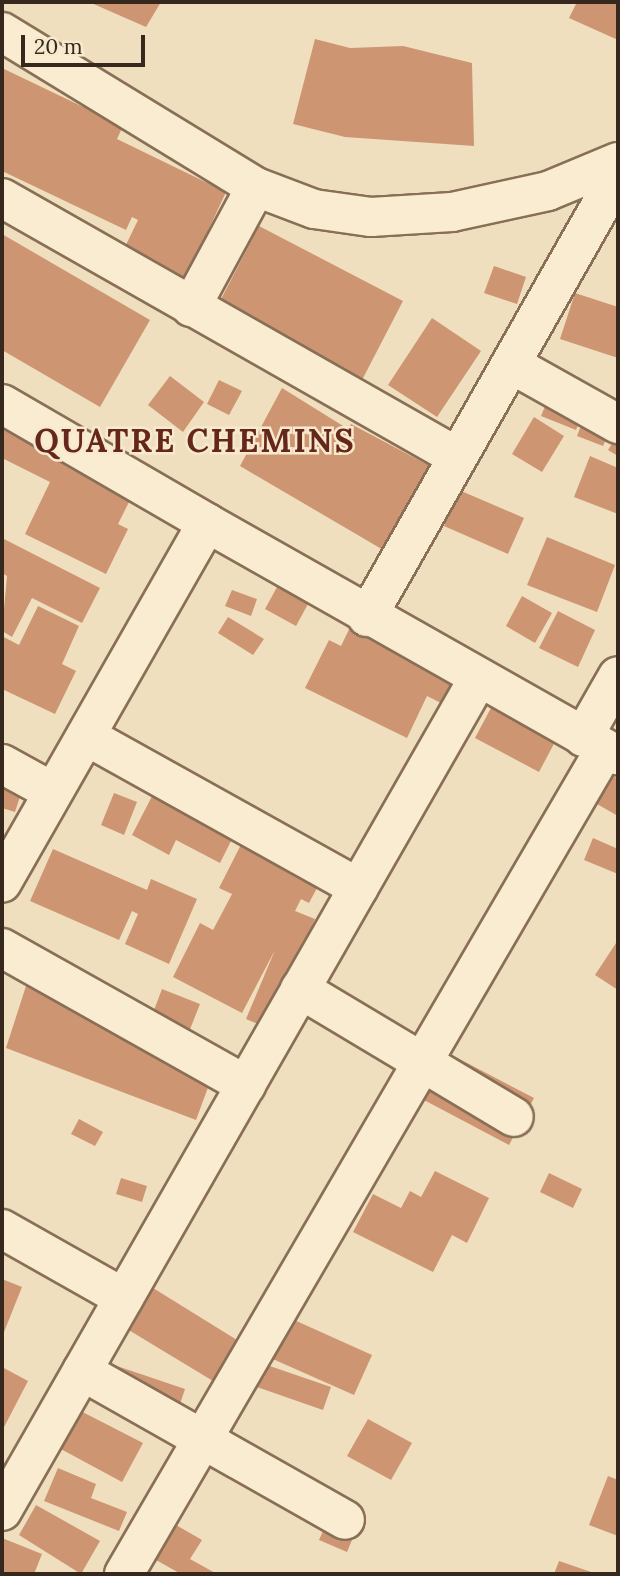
<!DOCTYPE html>
<style>
body{margin:0}
#map{position:relative;width:620px;height:1576px;overflow:hidden;background:#efdfbe;font-family:Lora,serif}
div>[style]{position:absolute}
[style*='--x']{left:calc(var(--x)*1px);top:calc(var(--y)*1px);width:calc(var(--w)*1px);rotate:calc(var(--a)*1deg)}
.building>*{inset:0;background:#ce9573}
.roads{filter:drop-shadow(2px 0 #886f56) drop-shadow(-2px 0 #886f56) drop-shadow(0 2px #886f56) drop-shadow(0 -2px #886f56)}
.minor>*{height:38px;margin:-19px;padding:0 19px;transform-origin:19px;border-radius:19px;background:#faecd1}
.tertiary>*{height:38px;margin:-19px;padding:0 19px;transform-origin:19px;border-radius:19px;background:#faecd1}
span{translate:-50% -50%;white-space:nowrap;text-align:center;line-height:1.15;-webkit-text-stroke:5px #f6e9ce;paint-order:stroke}
.district-label{font-size:32px;color:#64271a;font-weight:700;letter-spacing:2px}
.frame{position:absolute;inset:0;border:4px solid #36281c;pointer-events:none}
.scale{position:absolute;left:21px;top:35px;width:124px;height:32px;box-sizing:border-box;border:4px solid #36281c;border-top:0;padding-left:9px;font-size:21px;line-height:24px;white-space:nowrap;color:#36281c;-webkit-text-stroke:5px #f6e9ce;paint-order:stroke}
</style>
<div id="map">
<div class="building">
<div style="clip-path:polygon(89px 2px,161px 2px,146px 27px)"></div>
<div style="clip-path:polygon(577px 2px,618px 2px,618px 40px,569px 18px)"></div>
<div style="clip-path:polygon(315px 39px,350px 48px,403px 46px,472px 63px,474px 146px,345px 137px,293px 124px)"></div>
<div style="clip-path:polygon(2px 68px,123px 126px,117px 139px,226px 192px,185px 280px,123px 251px,138px 220px,132px 217px,126px 230px,2px 171px)"></div>
<div style="clip-path:polygon(259px 226px,403px 301px,362px 380px,218px 305px)"></div>
<div style="clip-path:polygon(2px 234px,150px 320px,100px 407px,2px 350px)"></div>
<div style="clip-path:polygon(494px 266px,526px 277px,517px 304px,484px 293px)"></div>
<div style="clip-path:polygon(575px 293px,618px 307px,618px 358px,560px 339px)"></div>
<div style="clip-path:polygon(432px 318px,481px 351px,437px 417px,388px 385px)"></div>
<div style="clip-path:polygon(170px 376px,204px 402px,183px 432px,148px 405px)"></div>
<div style="clip-path:polygon(219px 380px,242px 391px,229px 415px,207px 404px)"></div>
<div style="clip-path:polygon(282px 388px,348px 429px,351px 424px,430px 466px,385px 551px,240px 466px)"></div>
<div style="clip-path:polygon(552px 389px,587px 403px,576px 430px,541px 416px)"></div>
<div style="clip-path:polygon(2px 407px,134px 492px,118px 524px,128px 529px,106px 574px,25px 534px,50px 482px,2px 458px)"></div>
<div style="clip-path:polygon(534px 417px,564px 436px,542px 472px,512px 454px)"></div>
<div style="clip-path:polygon(584px 418px,611px 428px,603px 446px,577px 436px)"></div>
<div style="clip-path:polygon(618px 434px,618px 456px,608px 450px)"></div>
<div style="clip-path:polygon(590px 456px,618px 468px,618px 514px,574px 497px)"></div>
<div style="clip-path:polygon(459px 490px,524px 518px,508px 554px,444px 526px)"></div>
<div style="clip-path:polygon(547px 537px,615px 565px,597px 612px,527px 585px)"></div>
<div style="clip-path:polygon(2px 538px,100px 588px,82px 623px,32px 598px,12px 637px,2px 631px,7px 576px,2px 573px)"></div>
<div style="clip-path:polygon(283px 576px,314px 593px,296px 626px,265px 609px)"></div>
<div style="clip-path:polygon(232px 590px,257px 599px,251px 616px,225px 606px)"></div>
<div style="clip-path:polygon(522px 596px,552px 613px,535px 643px,506px 626px)"></div>
<div style="clip-path:polygon(38px 606px,79px 626px,62px 664px,76px 671px,55px 714px,2px 689px,2px 636px,19px 645px)"></div>
<div style="clip-path:polygon(558px 611px,595px 630px,578px 667px,539px 648px)"></div>
<div style="clip-path:polygon(357px 613px,463px 672px,447px 706px,427px 696px,407px 738px,305px 688px,329px 640px,341px 646px)"></div>
<div style="clip-path:polygon(228px 617px,264px 639px,253px 655px,218px 633px)"></div>
<div style="clip-path:polygon(501px 689px,565px 723px,539px 772px,475px 738px)"></div>
<div style="clip-path:polygon(2px 773px,25px 781px,15px 812px,2px 808px)"></div>
<div style="clip-path:polygon(163px 775px,245px 813px,220px 863px,176px 840px,169px 855px,132px 835px)"></div>
<div style="clip-path:polygon(613px 776px,618px 779px,618px 816px,597px 804px)"></div>
<div style="clip-path:polygon(114px 793px,137px 802px,124px 835px,101px 825px)"></div>
<div style="clip-path:polygon(254px 819px,332px 860px,309px 903px,301px 899px,295px 911px,315px 919px,270px 1029px,246px 1019px,275px 950px,242px 1013px,173px 977px,200px 923px,213px 930px,232px 894px,219px 888px)"></div>
<div style="clip-path:polygon(593px 838px,618px 849px,618px 874px,584px 860px)"></div>
<div style="clip-path:polygon(53px 849px,147px 890px,151px 879px,197px 899px,169px 964px,125px 944px,138px 914px,132px 911px,119px 940px,30px 901px)"></div>
<div style="clip-path:polygon(618px 940px,618px 990px,595px 975px)"></div>
<div style="clip-path:polygon(35px 958px,148px 1026px,162px 989px,200px 1004px,185px 1042px,220px 1055px,196px 1120px,6px 1048px)"></div>
<div style="clip-path:polygon(448px 1053px,534px 1098px,509px 1145px,424px 1100px)"></div>
<div style="clip-path:polygon(79px 1119px,103px 1132px,95px 1146px,71px 1134px)"></div>
<div style="clip-path:polygon(435px 1171px,489px 1198px,467px 1243px,452px 1235px,433px 1272px,353px 1232px,373px 1194px,401px 1208px,410px 1191px,421px 1197px)"></div>
<div style="clip-path:polygon(549px 1173px,582px 1189px,573px 1208px,540px 1192px)"></div>
<div style="clip-path:polygon(121px 1178px,147px 1186px,142px 1202px,116px 1194px)"></div>
<div style="clip-path:polygon(2px 1279px,22px 1287px,2px 1337px)"></div>
<div style="clip-path:polygon(153px 1288px,237px 1340px,213px 1381px,127px 1329px)"></div>
<div style="clip-path:polygon(283px 1315px,372px 1355px,354px 1395px,266px 1356px)"></div>
<div style="clip-path:polygon(261px 1363px,331px 1387px,323px 1410px,254px 1386px)"></div>
<div style="clip-path:polygon(111px 1364px,185px 1389px,174px 1422px,100px 1397px)"></div>
<div style="clip-path:polygon(2px 1367px,28px 1381px,2px 1431px)"></div>
<div style="clip-path:polygon(65px 1403px,143px 1443px,122px 1482px,46px 1441px)"></div>
<div style="clip-path:polygon(368px 1419px,412px 1443px,391px 1480px,347px 1456px)"></div>
<div style="clip-path:polygon(58px 1468px,96px 1484px,91px 1498px,127px 1512px,119px 1531px,44px 1501px)"></div>
<div style="clip-path:polygon(608px 1476px,618px 1480px,618px 1536px,589px 1525px)"></div>
<div style="clip-path:polygon(336px 1502px,363px 1514px,347px 1552px,319px 1540px)"></div>
<div style="clip-path:polygon(36px 1505px,100px 1541px,81px 1574px,19px 1535px)"></div>
<div style="clip-path:polygon(176px 1525px,202px 1540px,190px 1559px,217px 1574px,181px 1574px,156px 1560px)"></div>
<div style="clip-path:polygon(2px 1538px,42px 1554px,34px 1574px,2px 1574px)"></div>
<div style="clip-path:polygon(559px 1561px,597px 1574px,554px 1574px)"></div>
</div>
<div class="roads">
<div class="minor">
<div style="--x:2;--y:32;--w:298;--a:31.4"></div>
<div style="--x:256;--y:187;--w:62;--a:20.8"></div>
<div style="--x:314;--y:209;--w:58;--a:8"></div>
<div style="--x:371;--y:217;--w:81;--a:-3.5"></div>
<div style="--x:452;--y:212;--w:98;--a:-12.3"></div>
<div style="--x:548;--y:191;--w:76;--a:-22.5"></div>
<div style="--x:2;--y:198;--w:522;--a:29.61"></div>
<div style="--x:191;--y:307;--w:136;--a:-61.6"></div>
<div style="--x:511;--y:364;--w:123;--a:29.3"></div>
<div style="--x:207;--y:523;--w:472;--a:29.5"></div>
<div style="--x:367;--y:617;--w:508;--a:-60.41"></div>
<div style="--x:86;--y:736;--w:312;--a:29.1"></div>
<div style="--x:583;--y:737;--w:70;--a:-60.2"></div>
<div style="--x:2;--y:764;--w:58;--a:28.8"></div>
<div style="--x:2;--y:948;--w:280;--a:29.3"></div>
<div style="--x:300;--y:989;--w:249;--a:30.9"></div>
<div style="--x:2;--y:1229;--w:140;--a:29.5"></div>
<div style="--x:82;--y:1371;--w:302;--a:29.5"></div>
<div style="--x:2;--y:1511;--w:959;--a:-60.23"></div>
<div style="--x:124;--y:1574;--w:955;--a:-59.76"></div>
</div>
<div class="tertiary">
<div style="--x:2;--y:404;--w:237;--a:30.1"></div>
<div style="--x:207;--y:523;--w:414;--a:119.7"></div>
</div>
</div>
<div class="district-label">
<span style="left:195px;top:441px">QUATRE CHEMINS</span>
</div>
<div class="frame"></div>
<div class="scale">20 m</div>
</div>
